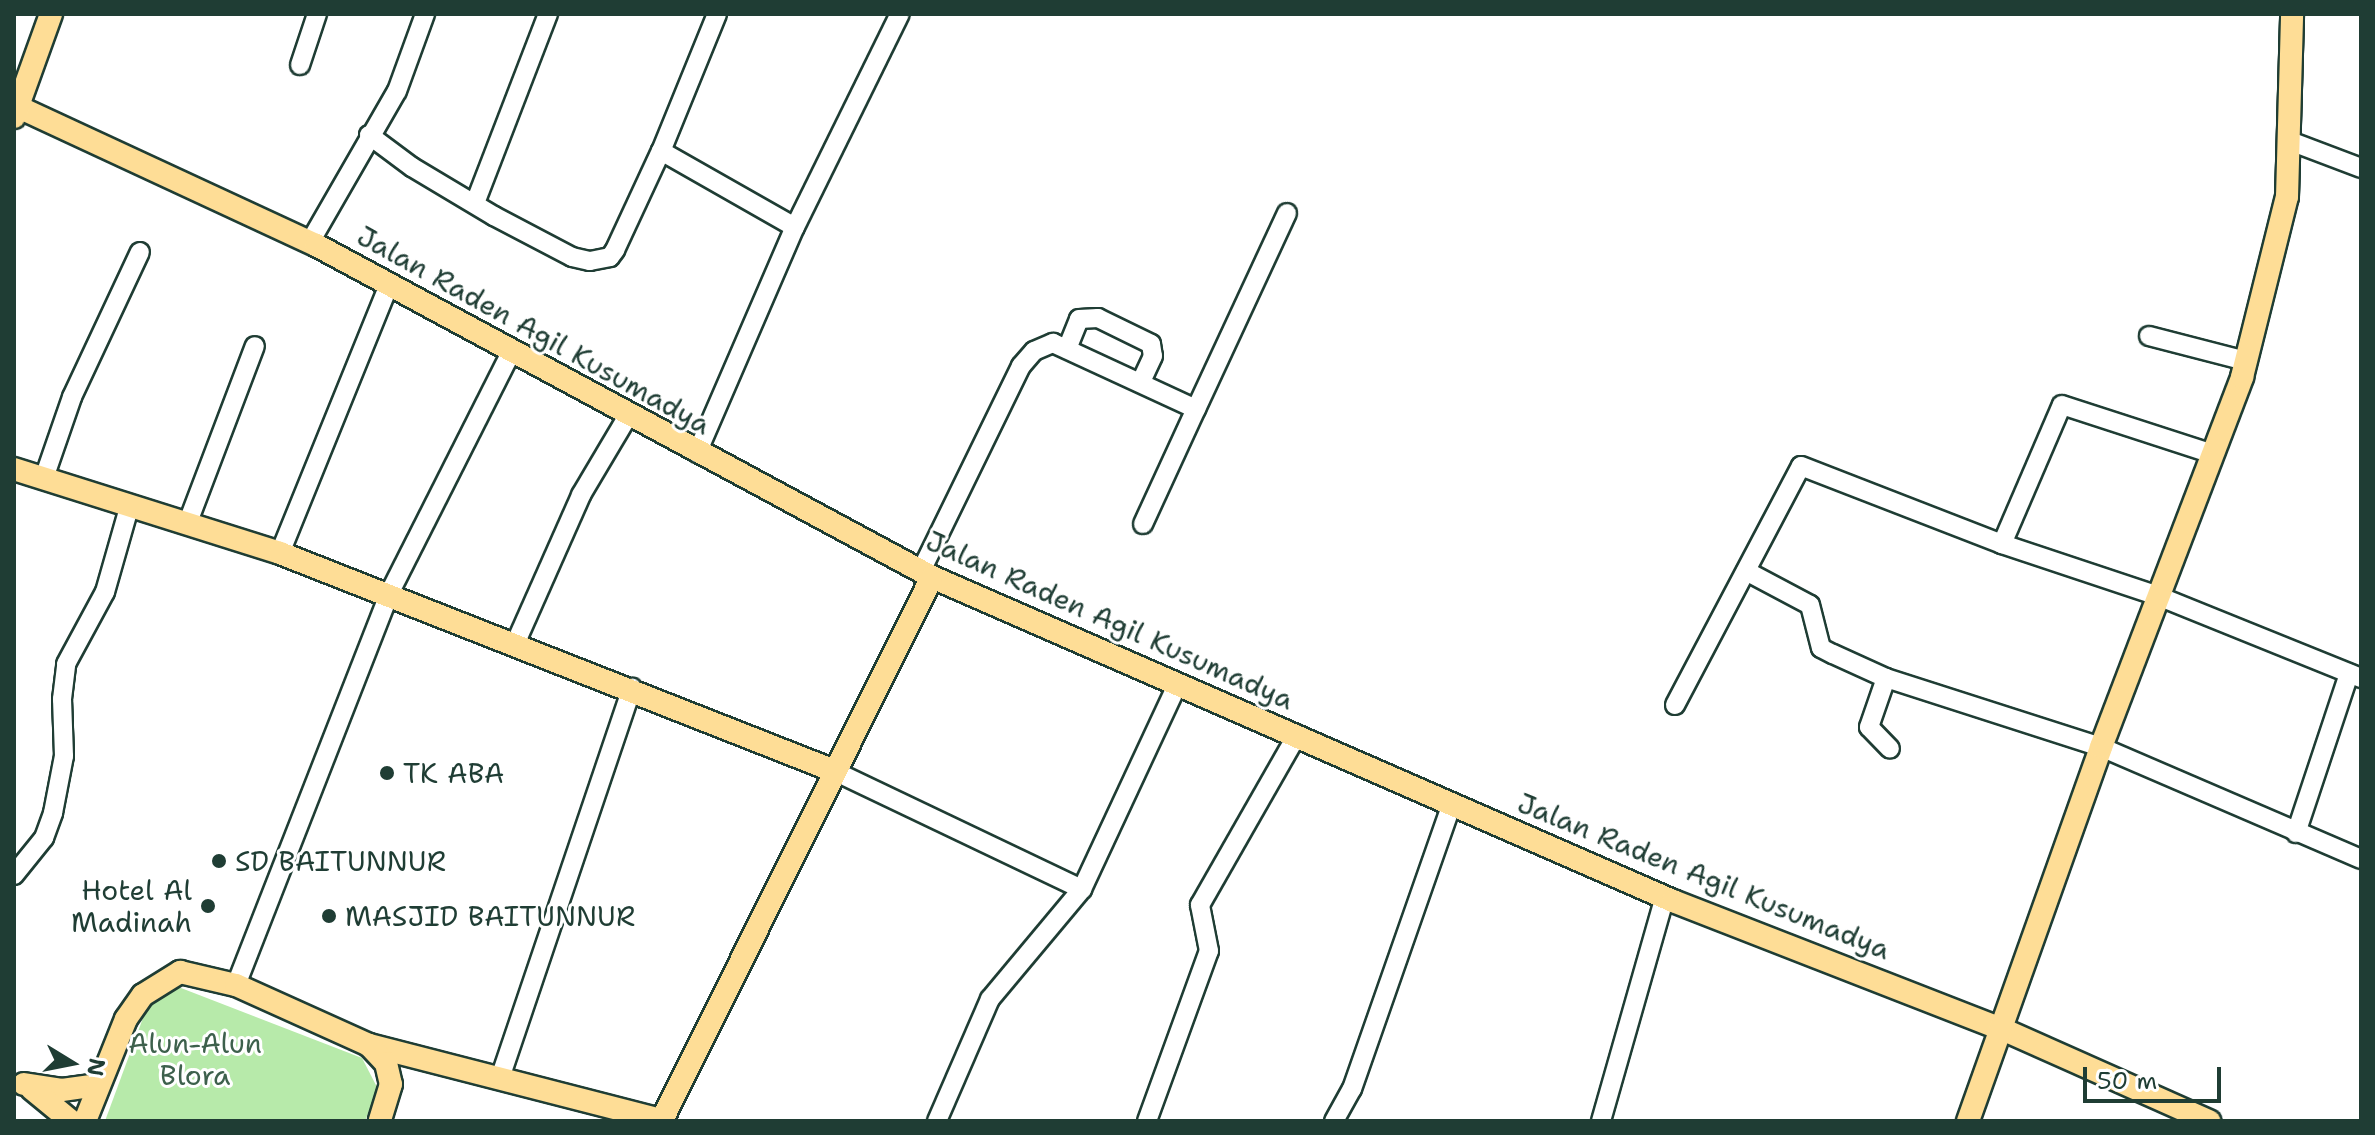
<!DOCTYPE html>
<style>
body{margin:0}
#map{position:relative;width:2375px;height:1135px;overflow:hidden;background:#fff;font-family:"Shantell Sans",sans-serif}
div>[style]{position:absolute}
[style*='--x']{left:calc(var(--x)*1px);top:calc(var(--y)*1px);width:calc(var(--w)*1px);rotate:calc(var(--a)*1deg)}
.green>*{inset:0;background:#b7eaaa}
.roads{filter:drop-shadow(2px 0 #1f3d34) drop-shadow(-2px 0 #1f3d34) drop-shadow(0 2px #1f3d34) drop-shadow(0 -2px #1f3d34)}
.minor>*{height:18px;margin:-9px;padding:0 9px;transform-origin:9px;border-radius:9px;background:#fff}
.major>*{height:22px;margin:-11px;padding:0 11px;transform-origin:11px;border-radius:11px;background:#fedd96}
.dots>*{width:22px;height:22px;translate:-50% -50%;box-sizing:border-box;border:4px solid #fff;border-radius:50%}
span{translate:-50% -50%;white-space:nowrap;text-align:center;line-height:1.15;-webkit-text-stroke:6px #fff;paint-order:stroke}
.street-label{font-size:28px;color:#1f3d34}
.poi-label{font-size:28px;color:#1f3d34}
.left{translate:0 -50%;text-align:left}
.right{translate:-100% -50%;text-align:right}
.park-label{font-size:28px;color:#3d604c}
.frame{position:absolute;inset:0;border:16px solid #1f3d34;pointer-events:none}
.north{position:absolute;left:32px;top:1023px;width:80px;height:80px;-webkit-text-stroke:6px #fff;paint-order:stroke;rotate:100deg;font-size:22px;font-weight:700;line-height:32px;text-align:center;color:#1f3d34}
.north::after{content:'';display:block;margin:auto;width:28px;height:36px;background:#1f3d34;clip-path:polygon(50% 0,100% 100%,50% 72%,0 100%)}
.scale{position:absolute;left:2083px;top:1067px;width:138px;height:36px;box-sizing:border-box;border:4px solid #1f3d34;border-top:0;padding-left:10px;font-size:24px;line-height:28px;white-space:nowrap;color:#1f3d34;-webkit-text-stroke:6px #fff;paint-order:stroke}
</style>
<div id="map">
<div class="green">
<div style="clip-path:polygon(181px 988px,362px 1058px,378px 1089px,365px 1121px,105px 1121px,150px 999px,165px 989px)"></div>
</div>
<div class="roads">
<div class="minor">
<div style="--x:717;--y:14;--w:148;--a:112.2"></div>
<div style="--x:661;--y:151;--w:154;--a:29.6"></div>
<div style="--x:300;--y:65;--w:54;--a:-71.6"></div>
<div style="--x:369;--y:135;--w:54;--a:36.7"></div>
<div style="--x:412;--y:167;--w:96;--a:30.9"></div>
<div style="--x:494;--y:216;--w:88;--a:27.7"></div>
<div style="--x:572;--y:257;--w:18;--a:13"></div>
<div style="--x:590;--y:261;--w:20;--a:-11"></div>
<div style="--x:610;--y:257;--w:9;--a:-54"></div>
<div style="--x:615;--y:250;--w:109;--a:-65.1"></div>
<div style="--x:2290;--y:141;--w:76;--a:20.8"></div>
<div style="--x:475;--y:203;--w:203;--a:-68.9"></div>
<div style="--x:310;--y:242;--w:174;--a:-60.1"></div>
<div style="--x:397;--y:91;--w:82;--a:-70"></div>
<div style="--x:2149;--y:336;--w:100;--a:14.5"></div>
<div style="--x:1067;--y:349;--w:32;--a:-68"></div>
<div style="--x:1079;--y:319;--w:19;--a:-3"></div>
<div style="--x:1098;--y:318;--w:59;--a:26.1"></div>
<div style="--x:1151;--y:344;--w:12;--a:81"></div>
<div style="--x:1153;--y:356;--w:29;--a:115"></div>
<div style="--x:697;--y:453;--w:246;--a:-66.6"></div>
<div style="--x:795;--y:227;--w:237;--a:-63.8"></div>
<div style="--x:44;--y:478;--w:86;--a:-70.9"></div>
<div style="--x:72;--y:397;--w:160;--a:-64.9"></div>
<div style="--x:188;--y:522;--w:188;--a:-69.2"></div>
<div style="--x:1143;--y:524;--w:127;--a:-65.3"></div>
<div style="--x:2002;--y:544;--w:151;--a:-66.7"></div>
<div style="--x:2062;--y:405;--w:159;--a:18"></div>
<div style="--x:280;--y:553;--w:290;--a:-67.9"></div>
<div style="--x:921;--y:571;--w:228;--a:-64"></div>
<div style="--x:1021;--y:366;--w:20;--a:-49"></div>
<div style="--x:1034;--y:351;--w:21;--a:-23"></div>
<div style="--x:1053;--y:343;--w:157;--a:24.8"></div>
<div style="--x:1196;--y:409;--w:216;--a:-65.1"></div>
<div style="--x:1746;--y:571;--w:72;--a:28"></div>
<div style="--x:1810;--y:605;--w:44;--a:75.7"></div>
<div style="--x:1821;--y:648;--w:13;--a:27"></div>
<div style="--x:1833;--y:654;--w:58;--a:24.4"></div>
<div style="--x:1886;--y:678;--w:226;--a:17.8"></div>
<div style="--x:2101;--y:747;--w:283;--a:23.3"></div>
<div style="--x:516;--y:642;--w:161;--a:-66.1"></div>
<div style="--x:581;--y:495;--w:94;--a:-59.3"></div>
<div style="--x:1886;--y:678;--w:52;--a:109.1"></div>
<div style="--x:1869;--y:727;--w:30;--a:46"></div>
<div style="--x:1675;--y:705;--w:270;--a:-62.2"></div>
<div style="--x:1801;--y:466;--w:216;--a:21.2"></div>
<div style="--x:2002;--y:544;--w:164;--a:18.4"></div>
<div style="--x:2158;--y:596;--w:219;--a:22"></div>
<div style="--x:832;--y:770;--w:277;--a:25.5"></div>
<div style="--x:2296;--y:833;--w:168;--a:-71.6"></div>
<div style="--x:14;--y:875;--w:48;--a:-51"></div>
<div style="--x:44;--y:838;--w:27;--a:-70"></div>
<div style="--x:53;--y:813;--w:58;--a:-79.1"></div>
<div style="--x:64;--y:756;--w:57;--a:-92"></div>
<div style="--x:62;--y:699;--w:35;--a:-83"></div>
<div style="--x:66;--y:664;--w:82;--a:-61.6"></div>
<div style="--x:105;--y:592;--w:91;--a:-74.1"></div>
<div style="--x:236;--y:985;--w:420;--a:-68.6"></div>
<div style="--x:389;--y:594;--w:269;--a:-63.2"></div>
<div style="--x:500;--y:1078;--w:412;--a:-71.3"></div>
<div style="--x:937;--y:1121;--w:133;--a:-66.5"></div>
<div style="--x:990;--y:999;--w:143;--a:-50.1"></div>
<div style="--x:1082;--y:889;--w:227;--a:-65"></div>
<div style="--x:1147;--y:1121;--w:181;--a:-70"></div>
<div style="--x:1209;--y:951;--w:47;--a:-101.1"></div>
<div style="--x:1200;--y:905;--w:196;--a:-60.3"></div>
<div style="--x:1334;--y:1121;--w:37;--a:-61"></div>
<div style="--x:1352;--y:1089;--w:303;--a:-70.7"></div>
<div style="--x:1601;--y:1121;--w:233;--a:-74.1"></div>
</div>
<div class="major">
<div style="--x:14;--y:105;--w:333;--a:24.9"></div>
<div style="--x:316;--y:245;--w:700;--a:28.32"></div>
<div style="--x:932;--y:577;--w:809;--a:23.62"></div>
<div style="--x:1673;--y:901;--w:353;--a:21.3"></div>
<div style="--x:2002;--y:1029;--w:227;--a:24"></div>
<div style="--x:14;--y:117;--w:109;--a:-70.2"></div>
<div style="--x:14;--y:469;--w:279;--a:17.5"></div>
<div style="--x:280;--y:553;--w:593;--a:21.46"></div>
<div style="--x:369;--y:1045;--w:302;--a:14.4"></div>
<div style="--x:662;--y:1120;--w:606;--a:-63.56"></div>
<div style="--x:24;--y:1084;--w:38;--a:9"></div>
<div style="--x:62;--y:1090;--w:37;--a:-8"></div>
<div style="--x:32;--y:1089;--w:50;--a:39.4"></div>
<div style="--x:85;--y:1121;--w:110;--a:-68.1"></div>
<div style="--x:126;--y:1019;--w:29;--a:-55"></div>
<div style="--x:143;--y:995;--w:44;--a:-31.9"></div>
<div style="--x:180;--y:972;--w:57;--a:13.1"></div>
<div style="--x:236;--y:985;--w:146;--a:24.3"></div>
<div style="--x:369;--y:1045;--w:25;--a:47"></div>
<div style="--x:386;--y:1063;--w:22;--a:77"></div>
<div style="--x:391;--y:1084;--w:39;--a:107"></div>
<div style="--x:1968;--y:1121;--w:397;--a:-70.4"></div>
<div style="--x:2101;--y:747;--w:396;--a:-69.1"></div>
<div style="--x:2242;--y:377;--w:186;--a:-76"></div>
<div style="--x:2287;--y:197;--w:183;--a:-88.4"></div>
</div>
</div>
<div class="dots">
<div style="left:387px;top:773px;background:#1f3d34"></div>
<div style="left:219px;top:861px;background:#1f3d34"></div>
<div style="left:208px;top:906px;background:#1f3d34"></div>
<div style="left:329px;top:916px;background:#1f3d34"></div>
</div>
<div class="street-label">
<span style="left:534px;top:330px;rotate:29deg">Jalan Raden Agil Kusumadya</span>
<span style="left:1110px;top:620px;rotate:24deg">Jalan Raden Agil Kusumadya</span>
<span style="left:1704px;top:876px;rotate:22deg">Jalan Raden Agil Kusumadya</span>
</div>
<div class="poi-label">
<span class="left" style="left:403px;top:773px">TK ABA</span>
<span class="left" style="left:235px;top:861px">SD BAITUNNUR</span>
<span class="right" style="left:192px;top:906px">Hotel Al<br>Madinah</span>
<span class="left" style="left:345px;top:916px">MASJID BAITUNNUR</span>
</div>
<div class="park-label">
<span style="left:195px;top:1059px">Alun-Alun<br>Blora</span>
</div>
<div class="frame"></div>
<div class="north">N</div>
<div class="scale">50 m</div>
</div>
